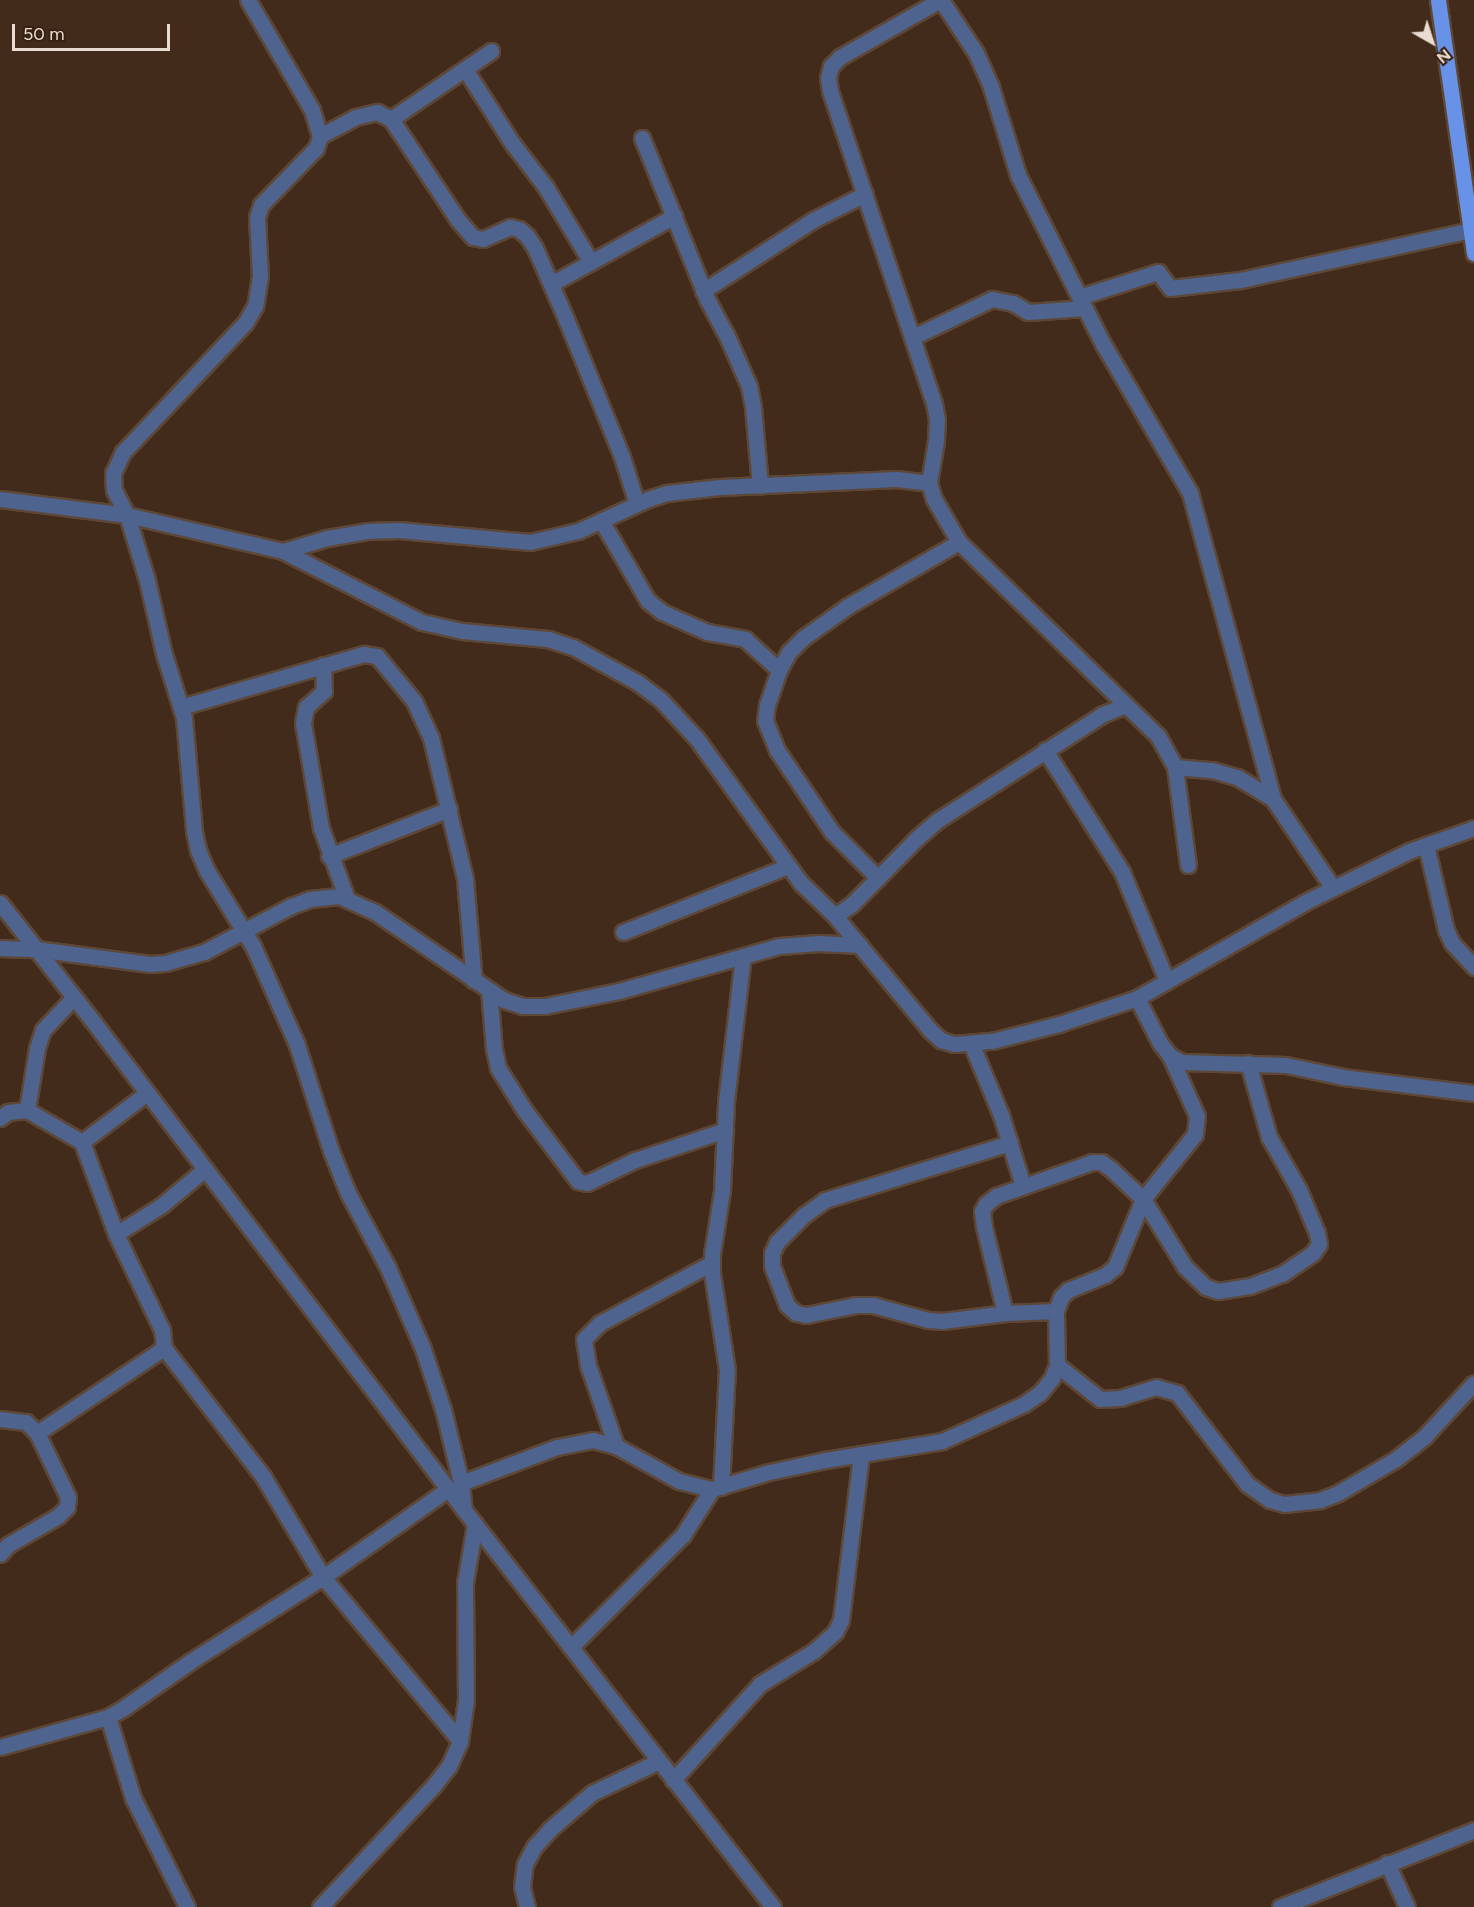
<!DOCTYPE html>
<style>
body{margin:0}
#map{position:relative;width:1474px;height:1907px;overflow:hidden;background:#422b1a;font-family:Figtree,sans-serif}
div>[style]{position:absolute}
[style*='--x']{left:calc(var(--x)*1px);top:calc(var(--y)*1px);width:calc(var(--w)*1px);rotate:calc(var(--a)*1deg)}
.roads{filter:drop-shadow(2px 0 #5d4737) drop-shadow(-2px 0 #5d4737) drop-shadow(0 2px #5d4737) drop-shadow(0 -2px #5d4737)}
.minor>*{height:15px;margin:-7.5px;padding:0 7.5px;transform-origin:7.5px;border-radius:7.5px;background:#4e638d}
.major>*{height:15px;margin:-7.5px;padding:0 7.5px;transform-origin:7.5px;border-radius:7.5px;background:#6891e8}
span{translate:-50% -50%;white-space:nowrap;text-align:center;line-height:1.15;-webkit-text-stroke:4.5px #372111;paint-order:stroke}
.north{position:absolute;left:1402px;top:12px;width:60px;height:60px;-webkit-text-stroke:4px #372111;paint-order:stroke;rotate:141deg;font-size:16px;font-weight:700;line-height:24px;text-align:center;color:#eadbd0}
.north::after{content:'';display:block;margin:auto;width:21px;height:27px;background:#eadbd0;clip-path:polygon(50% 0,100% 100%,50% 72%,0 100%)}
.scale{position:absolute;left:12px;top:24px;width:158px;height:27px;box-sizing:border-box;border:3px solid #eadbd0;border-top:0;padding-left:8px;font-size:18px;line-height:21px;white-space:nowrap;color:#eadbd0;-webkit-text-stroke:4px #372111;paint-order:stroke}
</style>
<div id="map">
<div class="roads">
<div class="minor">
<div style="--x:248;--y:0;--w:127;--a:59.8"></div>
<div style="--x:312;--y:110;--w:27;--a:73"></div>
<div style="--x:320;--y:136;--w:13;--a:108"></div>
<div style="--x:316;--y:148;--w:79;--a:134"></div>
<div style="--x:261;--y:205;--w:13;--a:108"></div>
<div style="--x:257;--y:217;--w:59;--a:87.1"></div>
<div style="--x:260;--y:276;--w:30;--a:99"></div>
<div style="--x:255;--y:306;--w:20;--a:120"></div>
<div style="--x:245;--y:323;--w:178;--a:133.4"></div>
<div style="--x:123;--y:452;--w:23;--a:115"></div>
<div style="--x:113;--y:473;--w:17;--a:87"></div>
<div style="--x:114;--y:490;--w:28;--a:63"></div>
<div style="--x:127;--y:515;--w:68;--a:72.9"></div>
<div style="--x:147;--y:580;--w:76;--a:77.1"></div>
<div style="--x:164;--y:654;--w:67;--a:72.6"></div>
<div style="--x:184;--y:718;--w:113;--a:84.9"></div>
<div style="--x:194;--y:831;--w:19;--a:78"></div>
<div style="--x:198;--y:850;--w:23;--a:67"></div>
<div style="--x:207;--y:871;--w:88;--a:58.5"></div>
<div style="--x:253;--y:946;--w:108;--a:66"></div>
<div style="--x:297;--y:1045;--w:111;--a:72.2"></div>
<div style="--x:331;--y:1151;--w:45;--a:68"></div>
<div style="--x:348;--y:1193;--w:85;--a:61.9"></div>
<div style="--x:388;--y:1268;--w:88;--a:66.6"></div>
<div style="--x:423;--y:1349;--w:63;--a:71.6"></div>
<div style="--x:443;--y:1409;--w:76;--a:76.3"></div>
<div style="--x:461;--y:1483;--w:27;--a:84"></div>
<div style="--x:940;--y:0;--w:115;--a:150.3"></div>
<div style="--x:840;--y:57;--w:13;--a:135"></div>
<div style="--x:831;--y:66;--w:12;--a:104"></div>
<div style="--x:828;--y:78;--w:13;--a:81"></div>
<div style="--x:830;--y:91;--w:329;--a:71.6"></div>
<div style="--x:934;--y:403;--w:17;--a:80"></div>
<div style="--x:937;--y:420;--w:21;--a:93"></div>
<div style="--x:936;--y:441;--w:43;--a:99.5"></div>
<div style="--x:929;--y:483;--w:17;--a:73"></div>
<div style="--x:934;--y:499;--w:50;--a:59.8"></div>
<div style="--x:959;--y:542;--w:233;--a:44.3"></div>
<div style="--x:941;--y:0;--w:64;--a:56.6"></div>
<div style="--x:976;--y:53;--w:37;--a:66"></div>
<div style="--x:991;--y:87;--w:92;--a:72.9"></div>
<div style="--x:1018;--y:175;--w:189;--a:63.3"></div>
<div style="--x:1103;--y:344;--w:173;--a:59.7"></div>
<div style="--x:1190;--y:493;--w:317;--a:74.8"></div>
<div style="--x:465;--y:69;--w:88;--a:57.6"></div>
<div style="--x:512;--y:143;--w:54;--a:52.5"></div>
<div style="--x:545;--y:186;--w:89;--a:58.8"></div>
<div style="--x:391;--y:119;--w:121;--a:-34.2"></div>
<div style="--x:320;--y:136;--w:40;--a:-28"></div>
<div style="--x:355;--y:117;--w:23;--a:-13"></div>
<div style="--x:377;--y:112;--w:16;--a:27"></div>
<div style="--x:391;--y:119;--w:121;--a:56.4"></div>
<div style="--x:458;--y:220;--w:23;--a:49"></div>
<div style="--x:473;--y:237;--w:10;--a:11"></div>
<div style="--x:483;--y:239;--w:30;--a:-24"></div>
<div style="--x:510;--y:227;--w:9;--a:13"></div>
<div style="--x:519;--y:229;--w:11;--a:41"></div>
<div style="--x:527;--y:236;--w:14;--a:56"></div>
<div style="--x:535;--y:248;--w:77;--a:66.4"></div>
<div style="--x:566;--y:319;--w:149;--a:67.9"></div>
<div style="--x:622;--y:457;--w:49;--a:72.3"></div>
<div style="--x:642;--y:138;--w:174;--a:68"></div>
<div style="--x:707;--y:299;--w:40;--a:62"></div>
<div style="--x:726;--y:334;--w:57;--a:66.1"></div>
<div style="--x:749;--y:386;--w:21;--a:79"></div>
<div style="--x:753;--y:407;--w:79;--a:84.9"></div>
<div style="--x:551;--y:284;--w:141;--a:-28.9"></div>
<div style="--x:703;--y:291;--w:131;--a:-32.8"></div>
<div style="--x:813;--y:220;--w:58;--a:-26.6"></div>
<div style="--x:1079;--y:297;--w:83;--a:-17.6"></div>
<div style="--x:1158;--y:272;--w:20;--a:53"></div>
<div style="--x:1170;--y:288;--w:70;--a:-6.5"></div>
<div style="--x:1240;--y:280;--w:236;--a:-12.2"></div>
<div style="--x:913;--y:337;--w:88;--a:-25.7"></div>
<div style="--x:992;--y:299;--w:21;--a:11"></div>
<div style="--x:1013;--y:303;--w:17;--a:31"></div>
<div style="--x:1028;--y:312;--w:57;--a:-4"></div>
<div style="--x:0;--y:499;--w:128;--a:7.2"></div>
<div style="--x:127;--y:515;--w:160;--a:13"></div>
<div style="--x:283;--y:551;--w:156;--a:27.1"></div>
<div style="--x:422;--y:622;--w:41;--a:12.7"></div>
<div style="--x:462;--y:631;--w:86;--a:5.3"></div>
<div style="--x:548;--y:639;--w:26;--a:18"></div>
<div style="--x:573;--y:647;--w:73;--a:28.7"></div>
<div style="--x:637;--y:682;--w:30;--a:37"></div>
<div style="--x:661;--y:700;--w:53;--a:47.3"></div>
<div style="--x:697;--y:739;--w:178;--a:54.2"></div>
<div style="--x:801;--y:883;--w:47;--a:44.1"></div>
<div style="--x:835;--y:916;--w:147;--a:50.2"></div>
<div style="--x:929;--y:1029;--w:16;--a:43"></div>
<div style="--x:941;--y:1040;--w:14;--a:17"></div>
<div style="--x:954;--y:1044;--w:38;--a:-5"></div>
<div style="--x:992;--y:1041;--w:69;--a:-14.2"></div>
<div style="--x:1059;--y:1024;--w:82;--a:-18.4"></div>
<div style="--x:1137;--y:998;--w:193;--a:-29.7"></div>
<div style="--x:1305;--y:902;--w:116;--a:-26.1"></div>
<div style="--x:1409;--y:851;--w:69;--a:-19.5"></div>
<div style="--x:602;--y:522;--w:91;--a:59.8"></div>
<div style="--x:648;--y:601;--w:18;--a:38"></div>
<div style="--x:662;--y:612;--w:49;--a:24"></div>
<div style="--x:707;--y:632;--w:39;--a:10"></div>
<div style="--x:745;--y:639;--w:46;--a:42.4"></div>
<div style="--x:283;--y:551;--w:46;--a:-16.5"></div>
<div style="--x:327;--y:538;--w:42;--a:-9.7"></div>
<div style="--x:368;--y:531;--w:31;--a:-2"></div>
<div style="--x:399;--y:530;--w:132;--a:5.2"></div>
<div style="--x:530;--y:542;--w:49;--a:-12.9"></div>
<div style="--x:578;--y:531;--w:77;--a:-24.6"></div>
<div style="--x:648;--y:499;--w:20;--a:-18"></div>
<div style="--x:667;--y:493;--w:53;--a:-6.5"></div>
<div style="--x:720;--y:487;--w:177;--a:-2.6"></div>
<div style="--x:897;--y:479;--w:32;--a:7"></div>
<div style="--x:323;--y:665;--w:26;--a:88"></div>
<div style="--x:324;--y:691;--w:24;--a:138"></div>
<div style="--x:306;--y:707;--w:16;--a:101"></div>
<div style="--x:303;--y:723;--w:107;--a:80.3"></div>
<div style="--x:321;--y:828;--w:76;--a:69.9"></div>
<div style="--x:181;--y:707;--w:191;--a:-16.2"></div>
<div style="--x:364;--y:654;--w:13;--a:9"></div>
<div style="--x:377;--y:656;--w:58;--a:50.6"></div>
<div style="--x:414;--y:701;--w:41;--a:65.3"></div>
<div style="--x:431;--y:738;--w:145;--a:76.4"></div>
<div style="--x:465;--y:879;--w:102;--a:85"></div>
<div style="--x:1045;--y:750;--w:144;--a:57.7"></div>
<div style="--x:1122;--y:872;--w:118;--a:67.6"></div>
<div style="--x:1426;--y:845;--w:87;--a:76.8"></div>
<div style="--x:1446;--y:930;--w:14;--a:65"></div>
<div style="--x:1452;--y:943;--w:33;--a:47"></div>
<div style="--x:329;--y:856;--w:129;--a:-21.4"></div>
<div style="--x:1188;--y:865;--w:99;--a:-97.6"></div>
<div style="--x:1175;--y:767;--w:37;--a:5"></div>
<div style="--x:1212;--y:770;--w:26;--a:16"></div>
<div style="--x:1237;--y:777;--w:42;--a:31.4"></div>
<div style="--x:1273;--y:799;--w:107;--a:56"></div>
<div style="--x:878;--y:878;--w:65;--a:-135"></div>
<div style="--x:832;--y:832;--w:99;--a:-123.9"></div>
<div style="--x:777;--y:750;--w:31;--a:-112"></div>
<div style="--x:765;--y:721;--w:16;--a:-83"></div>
<div style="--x:767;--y:705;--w:37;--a:-71"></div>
<div style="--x:779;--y:670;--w:21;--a:-61"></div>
<div style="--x:789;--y:652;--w:20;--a:-45"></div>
<div style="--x:803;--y:638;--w:55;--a:-35.4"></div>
<div style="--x:848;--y:606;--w:128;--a:-30"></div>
<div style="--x:0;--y:903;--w:149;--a:51.8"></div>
<div style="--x:92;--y:1020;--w:615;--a:52.79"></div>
<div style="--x:464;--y:1510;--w:503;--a:52.11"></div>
<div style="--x:835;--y:916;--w:21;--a:-35"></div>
<div style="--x:852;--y:904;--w:93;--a:-45.4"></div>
<div style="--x:917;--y:838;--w:28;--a:-41"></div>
<div style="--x:938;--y:820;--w:196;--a:-32.7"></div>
<div style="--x:1103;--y:714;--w:25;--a:-21"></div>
<div style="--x:1126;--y:705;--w:45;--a:44.1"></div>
<div style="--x:1158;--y:736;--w:35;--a:61"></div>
<div style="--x:623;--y:932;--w:178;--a:-21.8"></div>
<div style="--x:0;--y:948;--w:36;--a:2"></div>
<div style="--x:36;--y:949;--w:115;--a:7.5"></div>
<div style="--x:150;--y:964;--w:15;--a:-4"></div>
<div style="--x:165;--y:963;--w:41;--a:-15.8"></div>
<div style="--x:204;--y:952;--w:98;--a:-27.9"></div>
<div style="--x:291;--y:906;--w:20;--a:-20"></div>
<div style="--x:310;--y:899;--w:29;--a:-6"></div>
<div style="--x:339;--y:896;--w:39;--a:24"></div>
<div style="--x:375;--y:912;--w:156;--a:34.3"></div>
<div style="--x:504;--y:1000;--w:20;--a:18"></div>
<div style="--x:523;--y:1006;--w:22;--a:0"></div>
<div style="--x:545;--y:1006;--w:76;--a:-11.5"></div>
<div style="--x:619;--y:991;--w:166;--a:-15.7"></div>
<div style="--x:779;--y:946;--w:40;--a:-4.3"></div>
<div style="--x:819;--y:943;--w:41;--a:2.8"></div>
<div style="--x:489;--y:990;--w:59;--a:85.2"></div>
<div style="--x:494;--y:1049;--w:19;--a:78"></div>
<div style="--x:498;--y:1068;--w:51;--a:57.9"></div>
<div style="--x:525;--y:1111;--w:88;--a:52.9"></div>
<div style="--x:578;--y:1181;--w:9;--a:13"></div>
<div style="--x:587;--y:1183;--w:53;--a:-25.6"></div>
<div style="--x:635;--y:1160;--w:95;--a:-18.4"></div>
<div style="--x:1137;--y:998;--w:51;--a:62.9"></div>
<div style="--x:1160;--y:1043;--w:16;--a:52"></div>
<div style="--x:1170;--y:1056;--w:13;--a:27"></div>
<div style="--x:1182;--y:1062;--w:104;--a:1.7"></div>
<div style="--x:1286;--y:1065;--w:58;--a:11.9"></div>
<div style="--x:1343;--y:1077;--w:132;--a:7"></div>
<div style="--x:971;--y:1043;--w:78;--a:67.4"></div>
<div style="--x:1001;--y:1115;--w:74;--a:72.8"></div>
<div style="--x:27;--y:1110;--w:63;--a:-80.8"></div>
<div style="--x:37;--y:1048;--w:19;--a:-72"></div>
<div style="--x:43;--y:1030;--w:45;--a:-46.8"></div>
<div style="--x:0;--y:1118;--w:10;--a:-37"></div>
<div style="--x:8;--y:1112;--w:19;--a:-6"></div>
<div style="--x:27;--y:1110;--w:64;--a:30.2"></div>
<div style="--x:1010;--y:1143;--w:194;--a:162.9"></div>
<div style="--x:825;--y:1200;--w:26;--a:144"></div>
<div style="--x:804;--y:1215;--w:38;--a:135"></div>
<div style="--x:777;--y:1242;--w:12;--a:114"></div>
<div style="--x:772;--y:1253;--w:13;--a:90"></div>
<div style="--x:772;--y:1266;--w:42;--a:69"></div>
<div style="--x:787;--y:1305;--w:12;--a:42"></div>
<div style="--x:796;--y:1313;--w:10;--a:11"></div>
<div style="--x:806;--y:1315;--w:50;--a:-11.5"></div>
<div style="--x:855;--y:1305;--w:18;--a:0"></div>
<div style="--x:873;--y:1305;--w:57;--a:15.3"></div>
<div style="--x:928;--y:1320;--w:14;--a:4"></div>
<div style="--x:942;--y:1321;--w:64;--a:-7.2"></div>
<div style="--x:1005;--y:1313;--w:51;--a:-2.2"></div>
<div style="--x:116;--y:1234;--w:54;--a:-32.2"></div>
<div style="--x:162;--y:1205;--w:56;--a:-39.9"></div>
<div style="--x:1005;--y:1313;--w:89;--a:-103.7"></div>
<div style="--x:984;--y:1227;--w:16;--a:-97"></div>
<div style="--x:982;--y:1211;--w:8;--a:-60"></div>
<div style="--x:986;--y:1204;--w:13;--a:-39"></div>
<div style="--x:996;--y:1196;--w:102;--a:-19.5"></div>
<div style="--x:1092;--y:1162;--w:9;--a:0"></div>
<div style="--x:1101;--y:1162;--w:11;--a:34"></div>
<div style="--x:1110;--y:1168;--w:45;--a:43.2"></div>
<div style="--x:1143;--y:1199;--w:80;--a:58.3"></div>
<div style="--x:1185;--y:1267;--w:29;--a:44"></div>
<div style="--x:1206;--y:1287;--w:13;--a:18"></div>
<div style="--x:1218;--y:1291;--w:32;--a:-9"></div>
<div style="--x:1250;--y:1286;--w:34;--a:-21"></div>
<div style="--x:1282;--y:1274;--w:37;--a:-34"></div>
<div style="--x:1313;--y:1253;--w:11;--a:-56"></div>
<div style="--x:1319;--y:1244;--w:11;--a:-100"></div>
<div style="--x:1317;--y:1233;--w:47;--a:-112.7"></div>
<div style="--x:1299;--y:1190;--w:61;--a:-119.5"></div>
<div style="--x:1269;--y:1137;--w:77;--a:-105.8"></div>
<div style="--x:164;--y:1348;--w:164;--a:52.4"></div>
<div style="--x:264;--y:1478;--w:115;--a:59.2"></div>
<div style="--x:323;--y:1577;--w:214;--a:50.1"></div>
<div style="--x:1057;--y:1365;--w:55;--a:38.3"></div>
<div style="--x:1100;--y:1399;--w:20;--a:-3"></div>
<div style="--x:1120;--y:1398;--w:38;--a:-17"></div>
<div style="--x:1156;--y:1387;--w:22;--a:16"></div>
<div style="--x:1177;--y:1393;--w:115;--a:52.4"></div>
<div style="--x:1247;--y:1484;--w:28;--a:35"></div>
<div style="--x:1270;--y:1500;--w:15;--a:16"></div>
<div style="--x:1284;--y:1504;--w:36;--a:-6"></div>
<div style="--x:1320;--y:1500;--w:19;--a:-21"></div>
<div style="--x:1338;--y:1493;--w:67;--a:-30.4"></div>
<div style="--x:1396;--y:1459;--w:37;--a:-38"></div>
<div style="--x:1425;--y:1436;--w:72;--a:-47.2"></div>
<div style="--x:0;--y:1419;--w:26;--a:7"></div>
<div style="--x:26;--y:1422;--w:16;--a:45"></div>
<div style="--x:37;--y:1433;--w:71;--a:64.2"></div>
<div style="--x:68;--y:1497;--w:10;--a:96"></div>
<div style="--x:67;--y:1507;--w:13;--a:135"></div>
<div style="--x:58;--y:1516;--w:58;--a:149.9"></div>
<div style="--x:8;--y:1545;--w:12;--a:132"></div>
<div style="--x:37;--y:1433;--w:153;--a:-33.8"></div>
<div style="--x:164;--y:1348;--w:18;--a:-96"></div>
<div style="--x:162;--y:1330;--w:106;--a:-115.6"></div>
<div style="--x:116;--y:1234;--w:98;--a:-110.3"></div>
<div style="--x:82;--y:1142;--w:81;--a:-37"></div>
<div style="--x:616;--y:1446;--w:86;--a:-109.1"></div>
<div style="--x:588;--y:1365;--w:26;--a:-99"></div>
<div style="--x:584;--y:1339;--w:23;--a:-45"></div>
<div style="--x:600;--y:1323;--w:127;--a:-28.2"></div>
<div style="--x:461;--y:1483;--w:103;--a:-20.6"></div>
<div style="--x:557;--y:1447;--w:37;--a:-11"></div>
<div style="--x:593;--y:1440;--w:24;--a:15"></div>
<div style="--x:616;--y:1446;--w:72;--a:29.1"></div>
<div style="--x:679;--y:1481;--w:34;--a:14"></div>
<div style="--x:712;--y:1489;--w:59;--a:-16.6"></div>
<div style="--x:769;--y:1472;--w:57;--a:-12.1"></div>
<div style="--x:825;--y:1460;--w:119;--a:-9.2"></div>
<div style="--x:942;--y:1441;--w:90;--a:-24.3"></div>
<div style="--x:1024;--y:1404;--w:19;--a:-35"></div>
<div style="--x:1040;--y:1393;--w:19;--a:-51"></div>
<div style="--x:1052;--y:1378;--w:14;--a:-69"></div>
<div style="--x:1057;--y:1365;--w:54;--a:-91.1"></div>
<div style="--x:1056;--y:1311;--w:15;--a:-70"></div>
<div style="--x:1061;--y:1297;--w:10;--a:-45"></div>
<div style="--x:1068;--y:1290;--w:40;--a:-22"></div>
<div style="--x:1105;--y:1275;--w:13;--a:-39"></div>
<div style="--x:1115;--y:1267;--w:74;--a:-67.6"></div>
<div style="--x:1143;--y:1199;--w:83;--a:-51.3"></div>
<div style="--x:1195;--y:1134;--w:18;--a:-84"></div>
<div style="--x:1197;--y:1116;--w:66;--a:-114.2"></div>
<div style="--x:721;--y:1487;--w:117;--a:-87.1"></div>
<div style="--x:727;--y:1370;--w:98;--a:-98.8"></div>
<div style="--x:712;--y:1273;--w:19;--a:-90"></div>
<div style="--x:712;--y:1254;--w:64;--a:-81"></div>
<div style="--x:722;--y:1191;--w:89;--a:-87.4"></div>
<div style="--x:726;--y:1102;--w:147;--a:-83.4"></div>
<div style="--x:571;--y:1647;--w:158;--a:-45"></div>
<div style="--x:683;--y:1535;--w:54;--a:-57.8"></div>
<div style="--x:108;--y:1717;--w:85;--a:72.8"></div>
<div style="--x:133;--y:1798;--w:122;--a:63.6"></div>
<div style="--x:0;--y:1747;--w:112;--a:-15.5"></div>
<div style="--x:108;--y:1717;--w:20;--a:-30"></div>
<div style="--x:125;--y:1707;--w:80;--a:-34.9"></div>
<div style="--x:191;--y:1661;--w:156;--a:-32.5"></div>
<div style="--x:323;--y:1577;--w:153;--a:-35.1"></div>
<div style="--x:673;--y:1780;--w:130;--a:-47.8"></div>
<div style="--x:760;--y:1684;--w:63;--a:-31.4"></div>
<div style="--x:814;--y:1651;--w:28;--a:-42"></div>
<div style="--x:835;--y:1632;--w:13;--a:-63"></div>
<div style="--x:841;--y:1620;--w:167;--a:-83.1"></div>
<div style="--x:1387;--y:1863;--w:48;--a:65.6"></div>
<div style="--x:320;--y:1907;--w:167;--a:-46.9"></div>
<div style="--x:434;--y:1785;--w:24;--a:-52"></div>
<div style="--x:449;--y:1766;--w:27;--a:-66"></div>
<div style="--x:460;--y:1741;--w:41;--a:-81.7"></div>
<div style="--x:466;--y:1700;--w:117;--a:-90.5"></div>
<div style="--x:465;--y:1583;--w:60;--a:-80.4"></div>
<div style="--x:527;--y:1907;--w:21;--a:-104"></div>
<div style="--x:522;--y:1887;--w:23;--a:-83"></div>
<div style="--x:525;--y:1864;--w:19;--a:-62"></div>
<div style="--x:534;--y:1847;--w:24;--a:-48"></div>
<div style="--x:550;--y:1829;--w:55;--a:-40.6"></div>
<div style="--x:592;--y:1793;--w:74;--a:-25.5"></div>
<div style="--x:1280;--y:1907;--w:209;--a:-21.6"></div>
</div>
<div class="major">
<div style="--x:1438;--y:0;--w:256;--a:81.9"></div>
</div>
</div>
<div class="north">N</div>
<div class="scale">50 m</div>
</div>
